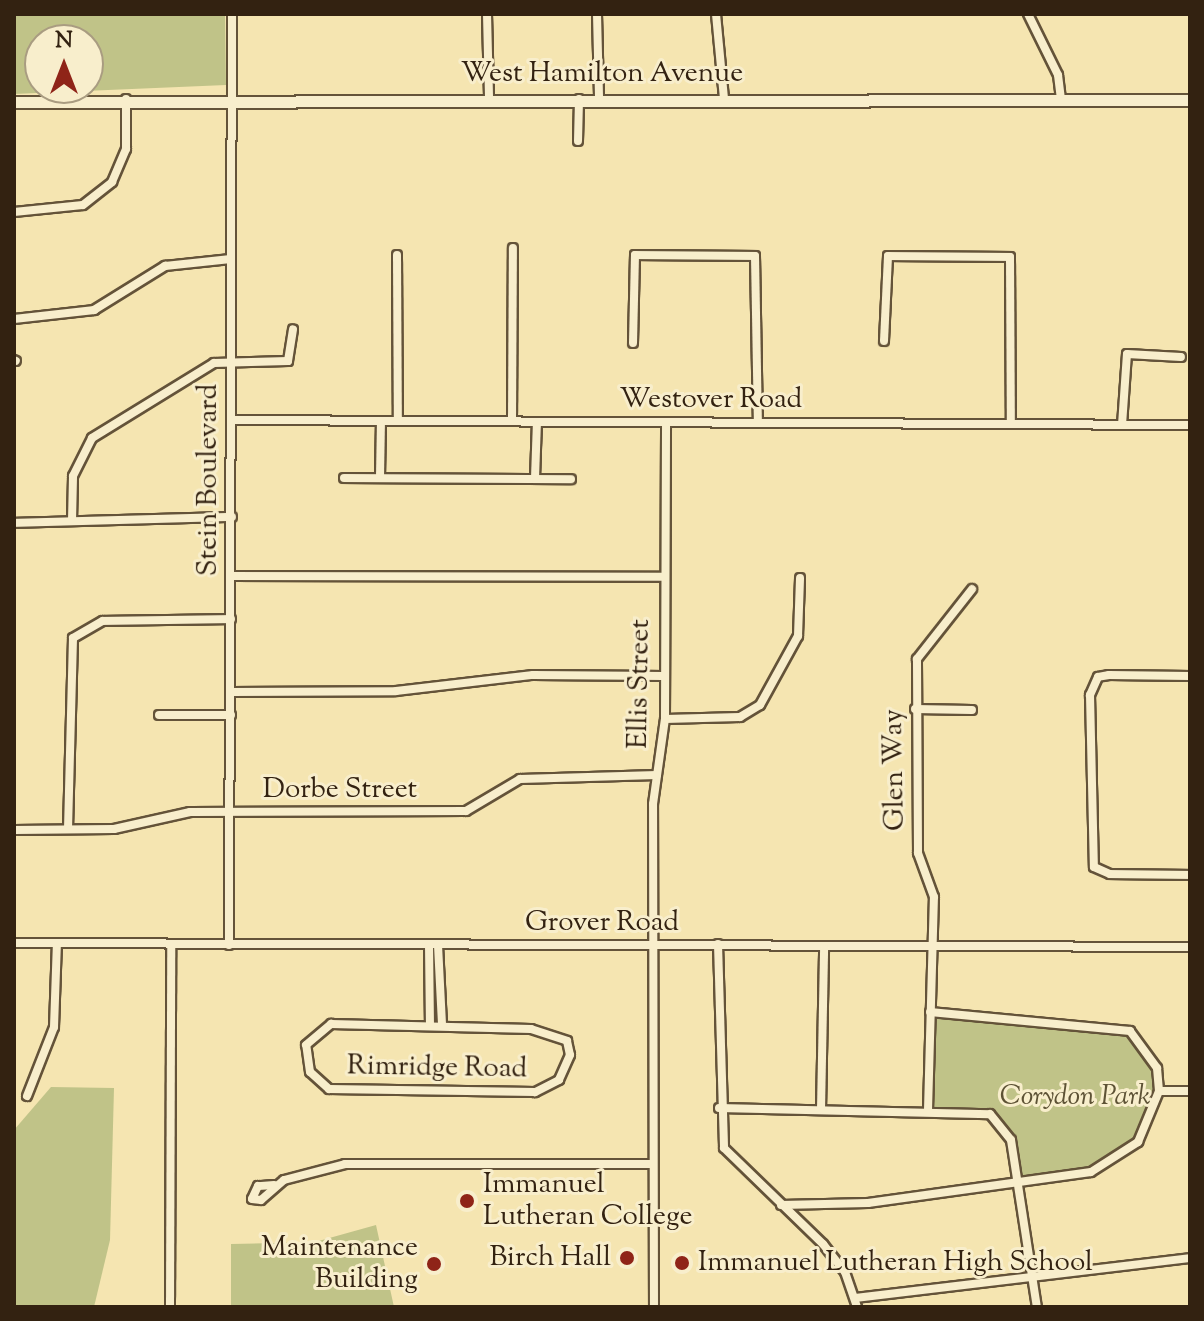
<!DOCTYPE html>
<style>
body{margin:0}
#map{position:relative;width:1204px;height:1321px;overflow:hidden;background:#f5e5b1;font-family:"Sorts Mill Goudy",serif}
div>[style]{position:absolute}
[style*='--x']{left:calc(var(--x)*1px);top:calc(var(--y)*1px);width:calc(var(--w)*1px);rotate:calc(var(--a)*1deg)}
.green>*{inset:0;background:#c0c388}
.roads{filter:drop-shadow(2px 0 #645339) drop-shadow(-2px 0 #645339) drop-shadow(0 2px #645339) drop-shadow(0 -2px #645339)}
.street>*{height:8px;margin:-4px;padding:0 4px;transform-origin:4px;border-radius:4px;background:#f8eecc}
.secondary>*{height:11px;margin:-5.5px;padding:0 5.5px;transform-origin:5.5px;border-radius:5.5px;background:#f8eecc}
.dots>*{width:22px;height:22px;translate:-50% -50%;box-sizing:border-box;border:4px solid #f8eecc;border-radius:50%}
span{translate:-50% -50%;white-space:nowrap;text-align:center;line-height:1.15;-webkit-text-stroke:6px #f8eecc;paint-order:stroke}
.street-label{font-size:28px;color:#321}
.park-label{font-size:28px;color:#5d5235;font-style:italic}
.poi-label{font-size:28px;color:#321}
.left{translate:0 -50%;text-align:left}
.right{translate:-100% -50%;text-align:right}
.frame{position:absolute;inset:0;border:16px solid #321;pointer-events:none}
.north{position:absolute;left:24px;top:24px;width:80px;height:80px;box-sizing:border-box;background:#f8eecc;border:2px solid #a99c81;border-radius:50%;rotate:0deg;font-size:22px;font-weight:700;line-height:32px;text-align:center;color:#321}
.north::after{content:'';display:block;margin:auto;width:28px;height:36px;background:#8f2418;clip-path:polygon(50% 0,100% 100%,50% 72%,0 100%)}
</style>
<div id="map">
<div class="green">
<div style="clip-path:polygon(evenodd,14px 14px,225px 14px,226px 85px,14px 94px,14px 14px,40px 40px,88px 40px,88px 88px,40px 88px,40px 40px)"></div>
<div style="clip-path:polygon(930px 1012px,1130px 1031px,1157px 1068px,1152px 1120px,1118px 1160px,1019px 1181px,1006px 1127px,990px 1114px,928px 1110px)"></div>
<div style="clip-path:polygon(51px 1087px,114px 1088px,110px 1240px,94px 1307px,14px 1307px,14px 1130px)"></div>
<div style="clip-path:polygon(376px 1225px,394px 1307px,231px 1307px,231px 1244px,315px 1242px)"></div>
</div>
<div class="roads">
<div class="street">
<div style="--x:487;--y:14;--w:83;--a:88.6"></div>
<div style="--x:597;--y:14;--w:84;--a:88.6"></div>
<div style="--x:716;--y:14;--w:84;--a:84.6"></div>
<div style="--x:1028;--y:14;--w:68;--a:63.8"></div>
<div style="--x:1058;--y:75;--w:24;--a:83"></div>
<div style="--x:578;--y:141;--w:42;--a:-88.6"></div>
<div style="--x:14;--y:212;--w:69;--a:-5.8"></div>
<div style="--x:83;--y:205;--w:37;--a:-38"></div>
<div style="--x:112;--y:182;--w:36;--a:-67"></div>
<div style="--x:126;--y:149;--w:50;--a:-90"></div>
<div style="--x:397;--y:255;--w:165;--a:89.7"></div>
<div style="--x:14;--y:319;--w:81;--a:-6.4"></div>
<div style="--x:94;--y:310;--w:84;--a:-31.8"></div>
<div style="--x:165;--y:266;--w:66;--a:-6.1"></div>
<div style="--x:884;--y:341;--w:85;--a:-87.3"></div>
<div style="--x:888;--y:256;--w:122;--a:0.5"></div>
<div style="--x:1010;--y:257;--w:167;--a:89.7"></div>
<div style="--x:633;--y:343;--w:88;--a:-88.7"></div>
<div style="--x:635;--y:255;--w:120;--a:0.5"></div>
<div style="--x:755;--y:256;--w:166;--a:89"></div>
<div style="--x:14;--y:360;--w:2;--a:27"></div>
<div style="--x:232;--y:420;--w:958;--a:0.3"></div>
<div style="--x:512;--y:421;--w:173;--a:-89.7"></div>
<div style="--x:1122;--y:425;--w:71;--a:-86"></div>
<div style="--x:1127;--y:354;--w:54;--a:3.2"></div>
<div style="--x:380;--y:477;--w:56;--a:-89"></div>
<div style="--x:344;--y:478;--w:227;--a:0.3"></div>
<div style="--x:535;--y:478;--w:56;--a:-88"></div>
<div style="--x:72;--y:521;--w:45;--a:-88.7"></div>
<div style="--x:73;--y:476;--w:42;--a:-63.4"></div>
<div style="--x:92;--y:438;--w:143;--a:-31.6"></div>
<div style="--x:214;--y:363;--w:74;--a:-1.5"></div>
<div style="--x:288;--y:361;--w:32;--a:-81"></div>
<div style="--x:14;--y:523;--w:218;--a:-1.6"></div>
<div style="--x:231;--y:576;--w:432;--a:0.1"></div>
<div style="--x:1190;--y:676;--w:81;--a:-179.3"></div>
<div style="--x:1109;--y:675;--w:11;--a:170"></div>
<div style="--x:1098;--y:677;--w:20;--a:114"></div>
<div style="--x:1090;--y:695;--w:172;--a:88.7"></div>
<div style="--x:1094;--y:867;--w:17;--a:24"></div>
<div style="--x:1110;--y:874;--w:80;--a:0.7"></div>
<div style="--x:231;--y:692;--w:165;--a:-0.3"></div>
<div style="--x:396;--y:691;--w:138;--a:-6.7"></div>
<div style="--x:533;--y:675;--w:131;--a:0.4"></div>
<div style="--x:915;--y:709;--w:57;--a:1"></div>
<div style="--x:159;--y:715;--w:72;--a:0"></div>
<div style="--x:665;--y:719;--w:75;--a:-1.5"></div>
<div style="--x:740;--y:717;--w:23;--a:-31"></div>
<div style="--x:760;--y:705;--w:79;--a:-61.2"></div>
<div style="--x:798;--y:636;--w:58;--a:-88"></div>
<div style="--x:68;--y:829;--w:191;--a:-88.5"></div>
<div style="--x:73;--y:638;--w:34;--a:-30"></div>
<div style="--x:103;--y:621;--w:128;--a:-0.9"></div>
<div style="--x:14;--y:830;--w:100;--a:-0.6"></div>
<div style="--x:114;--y:829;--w:78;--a:-12.6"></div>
<div style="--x:190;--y:812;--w:276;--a:-0.2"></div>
<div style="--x:466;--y:811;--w:63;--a:-30.7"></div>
<div style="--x:520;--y:779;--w:137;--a:-1.7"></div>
<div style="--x:14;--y:943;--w:1176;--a:0.19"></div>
<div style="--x:718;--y:944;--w:204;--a:88.3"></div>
<div style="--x:724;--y:1148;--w:138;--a:44.1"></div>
<div style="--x:823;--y:1244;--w:36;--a:52"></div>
<div style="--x:845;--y:1272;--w:37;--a:71"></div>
<div style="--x:229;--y:945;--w:931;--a:-89.82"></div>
<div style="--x:429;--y:945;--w:79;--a:89.3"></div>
<div style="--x:438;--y:945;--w:79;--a:87.1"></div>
<div style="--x:930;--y:1012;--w:201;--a:5.4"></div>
<div style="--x:1130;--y:1031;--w:46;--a:53.9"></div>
<div style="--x:1157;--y:1068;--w:23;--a:85"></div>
<div style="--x:331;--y:1024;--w:200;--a:1.4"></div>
<div style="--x:531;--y:1029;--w:38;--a:18"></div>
<div style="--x:567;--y:1041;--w:14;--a:78"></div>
<div style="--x:570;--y:1055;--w:27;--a:114"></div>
<div style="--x:559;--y:1080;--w:27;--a:153"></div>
<div style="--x:535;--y:1092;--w:206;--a:-179.2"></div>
<div style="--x:329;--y:1089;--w:25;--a:-138"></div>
<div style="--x:310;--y:1072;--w:27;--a:-98"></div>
<div style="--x:306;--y:1045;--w:33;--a:-40"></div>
<div style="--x:27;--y:1096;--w:74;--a:-68.6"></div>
<div style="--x:54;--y:1027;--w:84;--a:-88"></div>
<div style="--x:719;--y:1108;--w:271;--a:1.3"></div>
<div style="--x:990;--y:1114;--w:33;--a:51"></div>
<div style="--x:1011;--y:1140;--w:169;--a:81.2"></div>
<div style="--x:821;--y:1110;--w:161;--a:-88.9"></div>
<div style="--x:928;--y:1110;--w:213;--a:-88.4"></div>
<div style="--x:934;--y:897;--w:47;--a:-110"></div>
<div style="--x:918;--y:853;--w:194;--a:-90.3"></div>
<div style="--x:917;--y:659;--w:89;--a:-51.8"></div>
<div style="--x:274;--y:1185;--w:16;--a:176"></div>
<div style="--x:258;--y:1186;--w:14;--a:115"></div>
<div style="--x:252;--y:1199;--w:9;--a:6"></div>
<div style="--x:261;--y:1200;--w:30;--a:-41"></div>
<div style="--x:284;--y:1180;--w:63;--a:-14.7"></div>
<div style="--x:345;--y:1164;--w:305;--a:0"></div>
<div style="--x:781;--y:1205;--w:87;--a:-1.3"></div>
<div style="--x:868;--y:1203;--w:225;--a:-7.9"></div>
<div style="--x:1091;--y:1172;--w:56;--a:-32.6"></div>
<div style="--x:1138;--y:1142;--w:55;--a:-67.6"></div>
<div style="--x:1159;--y:1091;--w:31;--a:0"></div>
<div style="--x:855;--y:1298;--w:337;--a:-6.8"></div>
<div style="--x:170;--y:1307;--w:362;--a:-89.8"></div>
<div style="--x:654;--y:1307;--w:503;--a:-90.11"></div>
<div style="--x:653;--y:804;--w:86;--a:-82"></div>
<div style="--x:665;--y:719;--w:297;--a:-89.8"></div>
</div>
<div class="secondary">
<div style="--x:14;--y:102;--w:1176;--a:-0.1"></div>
</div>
</div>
<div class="dots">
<div style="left:467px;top:1201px;background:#8f2418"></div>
<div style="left:627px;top:1258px;background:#8f2418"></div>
<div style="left:682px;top:1263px;background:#8f2418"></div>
<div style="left:434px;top:1264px;background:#8f2418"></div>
</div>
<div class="street-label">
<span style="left:602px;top:74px">West Hamilton Avenue</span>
<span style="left:711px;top:400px">Westover Road</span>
<span style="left:209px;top:480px;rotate:-90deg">Stein Boulevard</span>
<span style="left:640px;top:684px;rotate:-89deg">Ellis Street</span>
<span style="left:895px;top:770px;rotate:-91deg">Glen Way</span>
<span style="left:340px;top:790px">Dorbe Street</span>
<span style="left:602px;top:923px">Grover Road</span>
<span style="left:437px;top:1068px;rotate:1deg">Rimridge Road</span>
</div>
<div class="park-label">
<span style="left:1075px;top:1097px">Corydon Park</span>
</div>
<div class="poi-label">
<span class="left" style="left:483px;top:1201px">Immanuel<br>Lutheran College</span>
<span class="right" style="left:418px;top:1264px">Maintenance<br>Building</span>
<span class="right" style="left:611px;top:1258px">Birch Hall</span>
<span class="left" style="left:698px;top:1263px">Immanuel Lutheran High School</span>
</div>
<div class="frame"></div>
<div class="north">N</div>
</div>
